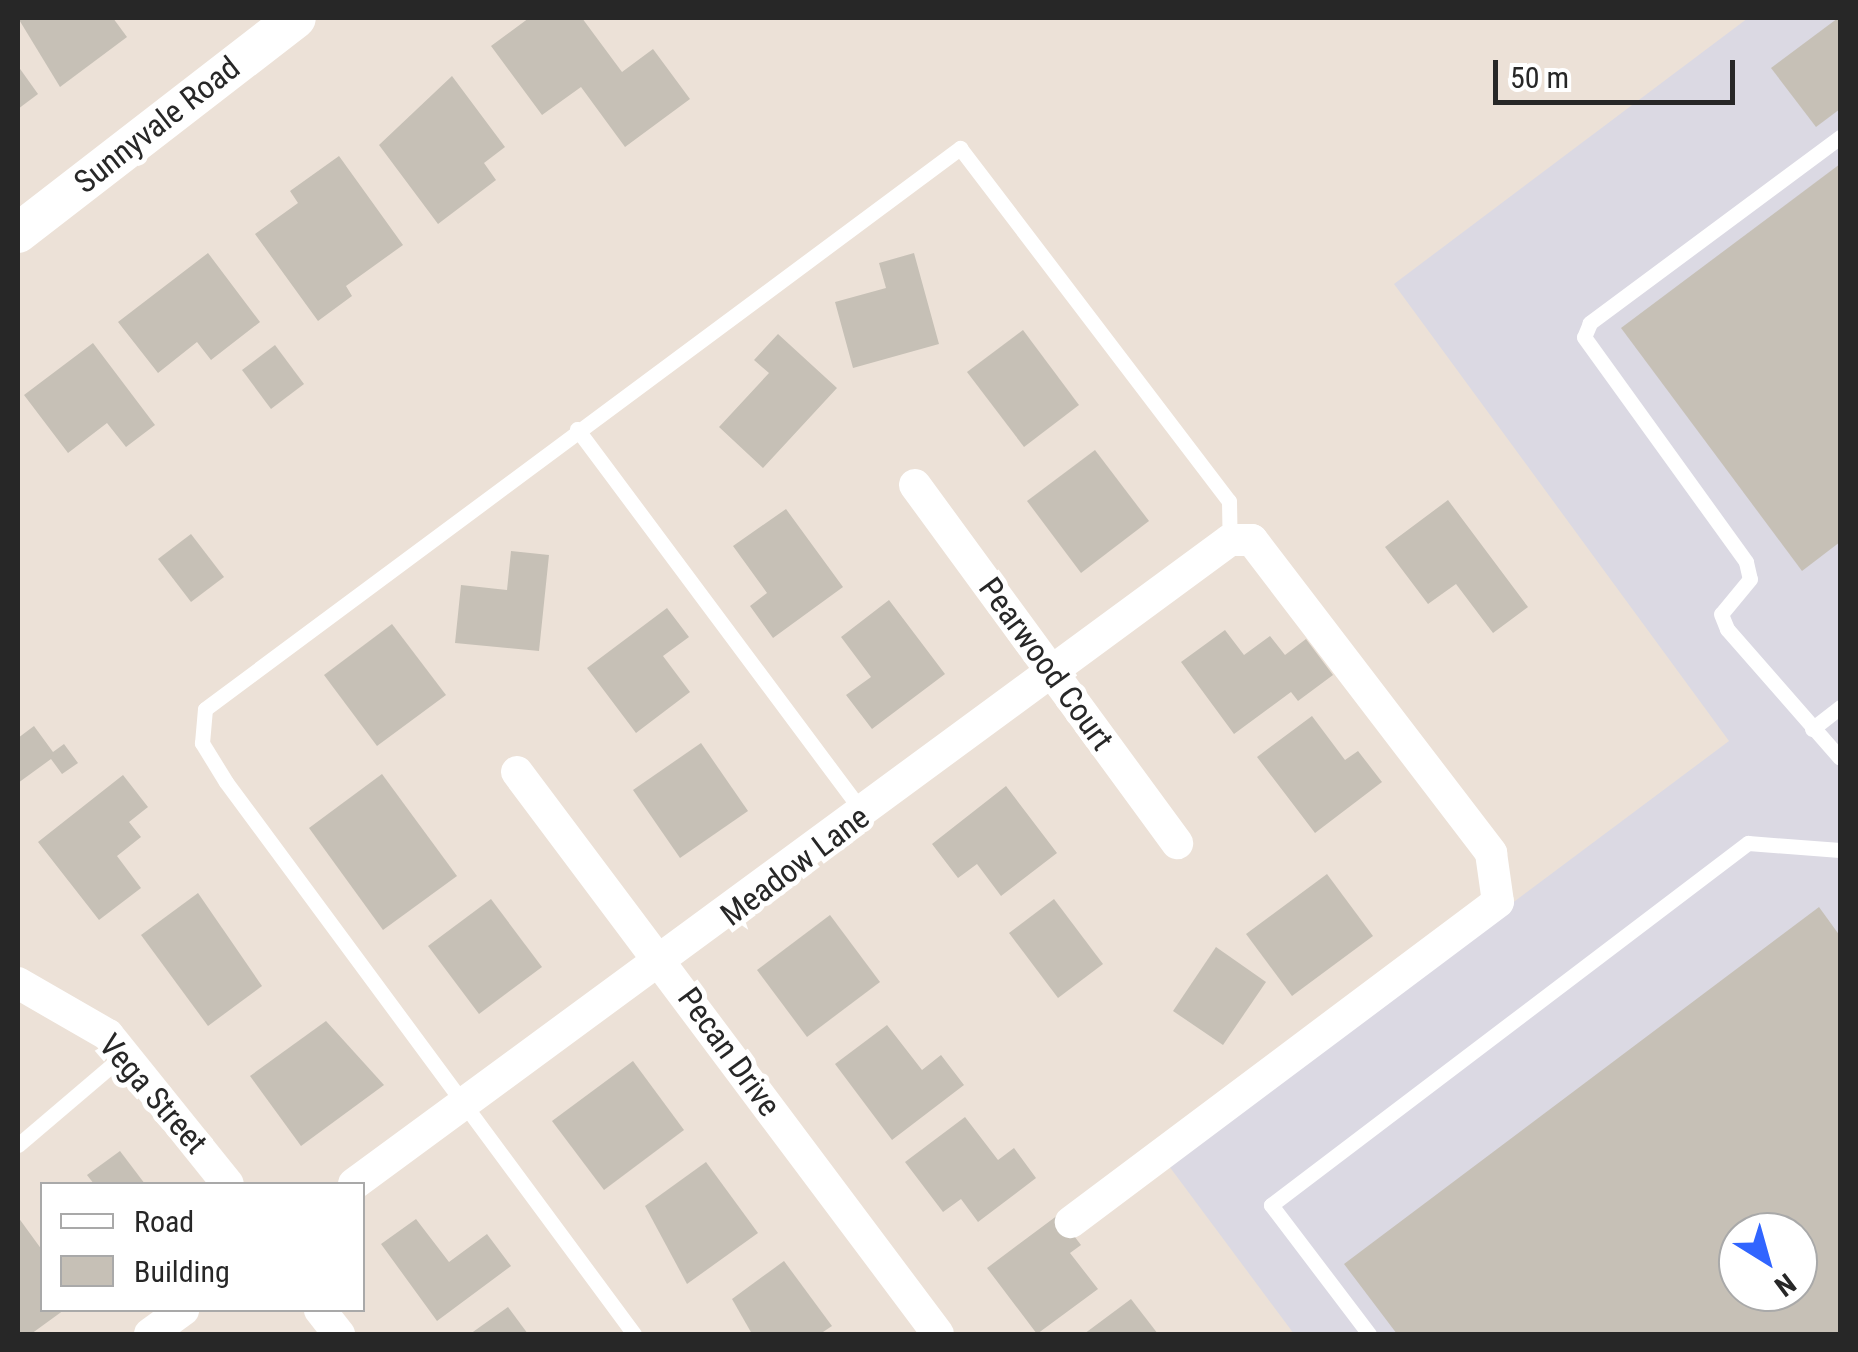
<!DOCTYPE html>
<style>
body{margin:0}
#map{position:relative;width:1858px;height:1352px;overflow:hidden;background:#ece1d7;font-family:"Roboto Condensed",sans-serif}
div>[style]{position:absolute}
[style*='--x']{left:calc(var(--x)*1px);top:calc(var(--y)*1px);width:calc(var(--w)*1px);rotate:calc(var(--a)*1deg)}
.industrial>*{inset:0;background:#dbd9e3}
.building>*{inset:0;background:#c6c0b6}
.service>*{height:15px;margin:-7.5px;padding:0 7.5px;transform-origin:7.5px;border-radius:7.5px;background:#fff}
.minor>*{height:32px;margin:-16px;padding:0 16px;transform-origin:16px;border-radius:16px;background:#fff}
.tertiary>*{height:40px;margin:-20px;padding:0 20px;transform-origin:20px;border-radius:20px;background:#fff}
span{translate:-50% -50%;white-space:nowrap;text-align:center;line-height:1.15;-webkit-text-stroke:10px #fff;paint-order:stroke}
.street-label{font-size:32px;color:#272727}
.frame{position:absolute;inset:0;border:20px solid #272727;pointer-events:none}
.legend{position:absolute;left:40px;top:1182px;width:325px;height:130px;box-sizing:border-box;background:#fff;border:2px solid #a9a9a9;margin:0;padding:12px 18px;list-style:none;font-size:30px;color:#272727}
.legend li{display:flex;align-items:center;gap:20px;height:50px}
.legend b{width:50px;border:2px solid #a9a9a9}
.north{position:absolute;left:1718px;top:1212px;width:100px;height:100px;box-sizing:border-box;background:#fff;border:2px solid #a9a9a9;border-radius:50%;rotate:143deg;font-size:28px;font-weight:700;line-height:40px;text-align:center;color:#272727}
.north::after{content:'';display:block;margin:auto;width:35px;height:45px;background:#3165ff;clip-path:polygon(50% 0,100% 100%,50% 72%,0 100%)}
.scale{position:absolute;left:1493px;top:60px;width:242px;height:45px;box-sizing:border-box;border:5px solid #272727;border-top:0;padding-left:12px;font-size:30px;line-height:35px;white-space:nowrap;color:#272727;-webkit-text-stroke:8px #fff;paint-order:stroke}
</style>
<div id="map">
<div class="industrial">
<div style="clip-path:polygon(evenodd,1748px 18px,1840px 18px,1840px 1334px,1294px 1334px,1166px 1162px,1729px 741px,1394px 284px,1748px 18px,1738px 1232px,1798px 1232px,1798px 1292px,1738px 1292px,1738px 1232px)"></div>
</div>
<div class="building">
<div style="clip-path:polygon(18px 18px,113px 18px,127px 37px,60px 87px)"></div>
<div style="clip-path:polygon(529px 18px,582px 18px,622px 72px,653px 49px,690px 99px,625px 147px,581px 87px,542px 115px,491px 46px)"></div>
<div style="clip-path:polygon(1838px 18px,1840px 109px,1816px 127px,1771px 68px)"></div>
<div style="clip-path:polygon(18px 66px,38px 94px,18px 109px)"></div>
<div style="clip-path:polygon(452px 76px,505px 147px,484px 163px,496px 180px,438px 224px,379px 145px)"></div>
<div style="clip-path:polygon(339px 156px,403px 245px,346px 286px,352px 296px,318px 321px,255px 234px,298px 203px,290px 191px)"></div>
<div style="clip-path:polygon(1840px 164px,1840px 542px,1802px 571px,1621px 328px)"></div>
<div style="clip-path:polygon(208px 253px,260px 322px,211px 360px,197px 342px,158px 373px,118px 322px)"></div>
<div style="clip-path:polygon(914px 253px,939px 344px,853px 368px,835px 302px,886px 288px,879px 263px)"></div>
<div style="clip-path:polygon(1023px 330px,1079px 405px,1024px 447px,967px 372px)"></div>
<div style="clip-path:polygon(778px 334px,837px 388px,763px 468px,719px 427px,769px 373px,754px 360px)"></div>
<div style="clip-path:polygon(93px 343px,155px 425px,126px 447px,107px 423px,68px 453px,24px 395px)"></div>
<div style="clip-path:polygon(275px 345px,304px 384px,271px 409px,242px 370px)"></div>
<div style="clip-path:polygon(1095px 450px,1149px 521px,1081px 573px,1027px 501px)"></div>
<div style="clip-path:polygon(1448px 500px,1528px 607px,1493px 633px,1456px 584px,1428px 604px,1385px 547px)"></div>
<div style="clip-path:polygon(786px 509px,843px 587px,773px 638px,750px 606px,767px 593px,733px 546px)"></div>
<div style="clip-path:polygon(191px 534px,224px 577px,191px 602px,158px 559px)"></div>
<div style="clip-path:polygon(511px 551px,549px 555px,539px 651px,455px 643px,461px 585px,507px 590px)"></div>
<div style="clip-path:polygon(889px 600px,945px 674px,872px 729px,846px 695px,871px 677px,841px 637px)"></div>
<div style="clip-path:polygon(667px 608px,689px 637px,663px 656px,690px 692px,636px 733px,587px 668px)"></div>
<div style="clip-path:polygon(392px 624px,446px 695px,377px 746px,324px 675px)"></div>
<div style="clip-path:polygon(1225px 630px,1244px 655px,1270px 636px,1285px 655px,1306px 639px,1333px 675px,1298px 701px,1291px 692px,1234px 734px,1181px 662px)"></div>
<div style="clip-path:polygon(1312px 716px,1345px 760px,1358px 751px,1382px 782px,1315px 833px,1257px 757px)"></div>
<div style="clip-path:polygon(34px 726px,53px 752px,64px 744px,78px 763px,62px 774px,51px 759px,18px 783px,18px 738px)"></div>
<div style="clip-path:polygon(701px 743px,748px 811px,680px 858px,633px 790px)"></div>
<div style="clip-path:polygon(382px 774px,457px 876px,383px 930px,309px 828px)"></div>
<div style="clip-path:polygon(123px 775px,148px 807px,129px 822px,141px 837px,117px 856px,141px 888px,99px 920px,38px 842px)"></div>
<div style="clip-path:polygon(1006px 786px,1057px 853px,1001px 896px,977px 864px,958px 878px,932px 844px)"></div>
<div style="clip-path:polygon(1327px 874px,1373px 936px,1292px 996px,1246px 934px)"></div>
<div style="clip-path:polygon(198px 893px,262px 986px,208px 1026px,141px 935px)"></div>
<div style="clip-path:polygon(491px 899px,542px 967px,479px 1014px,428px 946px)"></div>
<div style="clip-path:polygon(1054px 899px,1103px 964px,1058px 998px,1009px 933px)"></div>
<div style="clip-path:polygon(evenodd,1819px 907px,1840px 936px,1840px 1334px,1397px 1334px,1344px 1264px,1819px 907px,1738px 1232px,1798px 1232px,1798px 1292px,1738px 1292px,1738px 1232px)"></div>
<div style="clip-path:polygon(830px 915px,880px 982px,807px 1037px,757px 970px)"></div>
<div style="clip-path:polygon(1216px 947px,1266px 982px,1223px 1045px,1173px 1011px)"></div>
<div style="clip-path:polygon(326px 1021px,384px 1085px,301px 1146px,250px 1076px)"></div>
<div style="clip-path:polygon(887px 1025px,922px 1070px,941px 1055px,964px 1085px,892px 1140px,835px 1064px)"></div>
<div style="clip-path:polygon(633px 1061px,684px 1130px,604px 1190px,552px 1121px)"></div>
<div style="clip-path:polygon(965px 1117px,998px 1160px,1014px 1148px,1036px 1178px,978px 1222px,961px 1199px,943px 1212px,905px 1162px)"></div>
<div style="clip-path:polygon(120px 1151px,145px 1184px,94px 1184px,87px 1175px)"></div>
<div style="clip-path:polygon(706px 1162px,758px 1233px,687px 1284px,645px 1206px)"></div>
<div style="clip-path:polygon(1058px 1215px,1081px 1245px,1070px 1253px,1098px 1289px,1037px 1334px,987px 1268px)"></div>
<div style="clip-path:polygon(18px 1217px,42px 1250px,42px 1310px,64px 1310px,31px 1334px,18px 1334px)"></div>
<div style="clip-path:polygon(416px 1219px,449px 1262px,487px 1234px,511px 1266px,437px 1321px,381px 1244px)"></div>
<div style="clip-path:polygon(784px 1261px,832px 1326px,820px 1334px,752px 1334px,732px 1299px)"></div>
<div style="clip-path:polygon(1131px 1299px,1158px 1334px,1084px 1334px)"></div>
<div style="clip-path:polygon(508px 1307px,528px 1334px,470px 1334px)"></div>
</div>
<div class="service">
<div style="--x:1840;--y:137;--w:312;--a:143.4"></div>
<div style="--x:1590;--y:323;--w:15;--a:113"></div>
<div style="--x:1584;--y:337;--w:277;--a:54.2"></div>
<div style="--x:1746;--y:562;--w:17;--a:77"></div>
<div style="--x:1750;--y:579;--w:45;--a:129.6"></div>
<div style="--x:1721;--y:614;--w:16;--a:68"></div>
<div style="--x:1727;--y:629;--w:171;--a:48.8"></div>
<div style="--x:577;--y:429;--w:480;--a:53.3"></div>
<div style="--x:1812;--y:729;--w:36;--a:-38"></div>
<div style="--x:18;--y:1145;--w:140;--a:-40.4"></div>
<div style="--x:634;--y:1334;--w:686;--a:-126.47"></div>
<div style="--x:226;--y:782;--w:46;--a:-121.6"></div>
<div style="--x:202;--y:743;--w:34;--a:-85"></div>
<div style="--x:205;--y:709;--w:941;--a:-36.61"></div>
<div style="--x:960;--y:148;--w:444;--a:52.7"></div>
<div style="--x:1229;--y:501;--w:39;--a:89"></div>
<div style="--x:1369;--y:1334;--w:162;--a:-127.2"></div>
<div style="--x:1271;--y:1205;--w:599;--a:-37.2"></div>
<div style="--x:1748;--y:843;--w:92;--a:4.4"></div>
</div>
<div class="minor">
<div style="--x:915;--y:485;--w:444;--a:53.8"></div>
<div style="--x:517;--y:772;--w:702;--a:53.16"></div>
<div style="--x:18;--y:983;--w:104;--a:30"></div>
<div style="--x:108;--y:1035;--w:191;--a:51.2"></div>
<div style="--x:354;--y:1184;--w:1087;--a:-36.32"></div>
<div style="--x:1230;--y:540;--w:22;--a:0"></div>
<div style="--x:1252;--y:540;--w:394;--a:52.6"></div>
<div style="--x:1491;--y:853;--w:49;--a:81.9"></div>
<div style="--x:1498;--y:902;--w:534;--a:143.15"></div>
<div style="--x:320;--y:1310;--w:31;--a:52"></div>
<div style="--x:150;--y:1334;--w:41;--a:-36"></div>
</div>
<div class="tertiary">
<div style="--x:18;--y:233;--w:351;--a:-37.7"></div>
</div>
<div class="street-label">
<span style="left:157px;top:125px;rotate:-38deg">Sunnyvale Road</span>
<span style="left:1046px;top:664px;rotate:54deg">Pearwood Court</span>
<span style="left:795px;top:866px;rotate:-37deg">Meadow Lane</span>
<span style="left:729px;top:1052px;rotate:54deg">Pecan Drive</span>
<span style="left:153px;top:1094px;rotate:49deg">Vega Street</span>
</div>
<div class="frame"></div>
<ul class="legend">
<li><b style="height:12px;background:#fff"></b>Road</li>
<li><b style="height:28px;background:#c6c0b6"></b>Building</li>
</ul>
<div class="north">N</div>
<div class="scale">50 m</div>
</div>
